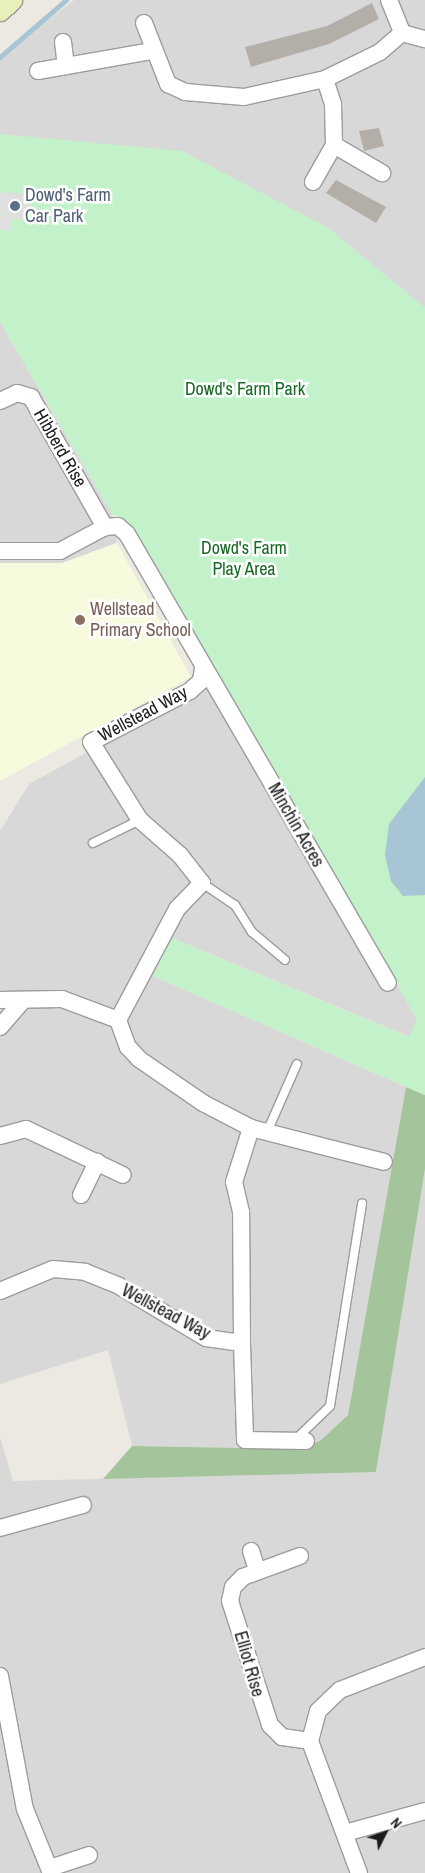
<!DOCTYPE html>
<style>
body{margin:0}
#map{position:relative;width:425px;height:1873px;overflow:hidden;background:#ebe9e1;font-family:"Archivo Narrow",sans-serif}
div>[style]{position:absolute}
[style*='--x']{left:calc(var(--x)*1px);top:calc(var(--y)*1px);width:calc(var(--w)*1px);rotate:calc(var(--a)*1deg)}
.residential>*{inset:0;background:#d9d8d8}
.education>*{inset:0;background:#f7fadc}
.forest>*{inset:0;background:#a4c59b}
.park>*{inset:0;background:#c2f1ca}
.parking>*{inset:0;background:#dfdfdf}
.water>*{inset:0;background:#a7c5d4}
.stream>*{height:4.5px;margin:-2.25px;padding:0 2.25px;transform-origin:2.25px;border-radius:2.25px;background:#a7c5d4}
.building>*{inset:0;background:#b4aea8}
.roads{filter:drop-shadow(1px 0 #9c9c9c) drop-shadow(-1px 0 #9c9c9c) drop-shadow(0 1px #9c9c9c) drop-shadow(0 -1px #9c9c9c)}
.lane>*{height:8px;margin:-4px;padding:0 4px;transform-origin:4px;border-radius:4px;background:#fff}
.street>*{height:16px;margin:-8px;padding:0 8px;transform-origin:8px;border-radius:8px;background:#fff}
.secondary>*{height:22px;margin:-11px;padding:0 11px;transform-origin:11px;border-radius:11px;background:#e8f0ba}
.dots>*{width:14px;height:14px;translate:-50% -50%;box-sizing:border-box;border:2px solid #fff;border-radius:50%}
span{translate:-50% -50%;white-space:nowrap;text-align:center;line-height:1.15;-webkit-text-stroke:5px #fff;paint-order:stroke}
.service-label{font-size:18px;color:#4e5e75}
.left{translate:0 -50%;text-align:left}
.park-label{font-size:18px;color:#186926}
.street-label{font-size:18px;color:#1b1b1b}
.education-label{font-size:18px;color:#785e54}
.north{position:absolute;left:360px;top:1808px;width:50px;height:50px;-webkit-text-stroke:4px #fff;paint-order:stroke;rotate:49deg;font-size:14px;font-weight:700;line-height:20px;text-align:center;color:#1b1b1b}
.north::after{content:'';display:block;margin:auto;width:18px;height:22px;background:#1b1b1b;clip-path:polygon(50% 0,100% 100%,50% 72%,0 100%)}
</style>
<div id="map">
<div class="residential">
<div style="clip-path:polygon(74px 0,425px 0,425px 308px,327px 227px,0 134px,0 57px)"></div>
<div style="clip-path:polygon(0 322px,112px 514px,117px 543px,62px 563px,0 563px)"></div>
<div style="clip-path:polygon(220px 680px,417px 1019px,410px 1037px,172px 938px,153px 976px,406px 1087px,348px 1415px,320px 1441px,293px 1449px,132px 1446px,108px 1350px,0 1384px,0 831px,29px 784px)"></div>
<div style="clip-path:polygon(425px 1169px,425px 1873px,0 1873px,0 1437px,13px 1481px,376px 1472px)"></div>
</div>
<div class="education">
<div style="clip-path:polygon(117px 543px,191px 677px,0 781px,0 563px,62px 563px)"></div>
</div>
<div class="forest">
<div style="clip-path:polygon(406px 1087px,425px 1095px,425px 1169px,376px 1472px,103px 1479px,132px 1446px,293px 1449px,320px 1441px,348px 1415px)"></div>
</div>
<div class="park">
<div style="clip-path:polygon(0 134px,182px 151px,327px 227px,425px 308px,425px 1095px,153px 976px,171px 938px,409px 1037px,417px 1019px,126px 521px,112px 514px,0 322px)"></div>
</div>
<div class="parking">
<div style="clip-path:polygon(0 192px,31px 194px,29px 220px,11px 219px,10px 231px,0 230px)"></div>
</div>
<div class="water">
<div style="clip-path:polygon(425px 777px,425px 895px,403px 896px,391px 881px,385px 855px,389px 824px)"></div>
</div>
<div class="stream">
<div style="--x:0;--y:57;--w:87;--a:-40.8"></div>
</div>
<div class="building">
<div style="clip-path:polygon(372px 3px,379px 19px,329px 44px,251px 67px,245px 47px,327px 26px)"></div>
<div style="clip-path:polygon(379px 128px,384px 146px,364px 151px,359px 131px)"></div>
<div style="clip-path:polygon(336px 180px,386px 207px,376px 223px,326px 193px)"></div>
</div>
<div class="roads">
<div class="lane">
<div style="--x:93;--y:843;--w:52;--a:-26.1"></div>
<div style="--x:202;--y:883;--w:40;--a:34"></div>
<div style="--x:235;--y:905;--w:32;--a:58"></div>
<div style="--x:252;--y:932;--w:43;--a:40.3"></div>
<div style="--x:267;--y:1132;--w:74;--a:-66.2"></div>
<div style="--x:296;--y:1439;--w:47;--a:-44.1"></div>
<div style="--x:330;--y:1406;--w:205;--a:-81"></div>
</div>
<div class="street">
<div style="--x:389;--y:0;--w:35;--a:68"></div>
<div style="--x:402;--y:33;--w:24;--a:15"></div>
<div style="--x:144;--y:23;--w:66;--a:68.5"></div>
<div style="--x:168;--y:84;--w:19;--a:25"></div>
<div style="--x:185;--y:92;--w:59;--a:4.8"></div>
<div style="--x:244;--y:97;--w:83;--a:-12.5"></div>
<div style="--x:325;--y:79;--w:61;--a:-26.1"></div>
<div style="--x:380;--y:52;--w:29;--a:-41"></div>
<div style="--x:63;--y:42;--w:23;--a:83"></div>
<div style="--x:38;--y:71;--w:116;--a:-10"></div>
<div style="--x:334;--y:145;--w:56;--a:30.3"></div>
<div style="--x:313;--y:182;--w:43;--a:-60.4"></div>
<div style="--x:334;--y:145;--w:41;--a:-91.4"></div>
<div style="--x:333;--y:104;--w:26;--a:-108"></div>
<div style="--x:0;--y:401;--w:19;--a:-25"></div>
<div style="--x:17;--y:393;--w:15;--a:16"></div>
<div style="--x:31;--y:397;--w:150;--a:60.4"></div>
<div style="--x:0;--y:551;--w:60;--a:0"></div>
<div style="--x:60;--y:551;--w:51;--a:-28.1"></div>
<div style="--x:105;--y:527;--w:13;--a:-4"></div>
<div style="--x:118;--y:526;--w:12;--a:42"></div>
<div style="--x:127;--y:534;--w:519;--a:59.83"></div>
<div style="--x:203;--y:668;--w:13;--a:99"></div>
<div style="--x:201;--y:681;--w:15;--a:138"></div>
<div style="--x:190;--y:691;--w:111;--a:152.7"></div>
<div style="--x:91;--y:742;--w:92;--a:57.9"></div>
<div style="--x:140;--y:820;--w:53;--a:41.2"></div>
<div style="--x:180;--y:855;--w:36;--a:52"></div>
<div style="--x:202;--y:883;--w:36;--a:134"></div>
<div style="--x:177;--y:909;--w:126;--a:118"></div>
<div style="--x:118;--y:1020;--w:29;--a:70"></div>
<div style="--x:128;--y:1047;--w:16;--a:47"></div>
<div style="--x:139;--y:1059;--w:78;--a:34.5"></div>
<div style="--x:203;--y:1103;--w:54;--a:27.5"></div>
<div style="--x:251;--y:1128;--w:137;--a:14.3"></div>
<div style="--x:0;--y:1000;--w:62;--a:-0.9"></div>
<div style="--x:62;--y:999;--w:60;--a:20.6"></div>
<div style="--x:0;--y:1027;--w:32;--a:-49"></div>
<div style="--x:0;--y:1136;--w:27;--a:-15"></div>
<div style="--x:26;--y:1129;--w:107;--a:25.4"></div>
<div style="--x:81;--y:1195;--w:37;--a:-64"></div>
<div style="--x:0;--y:1291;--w:57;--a:-22.5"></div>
<div style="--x:53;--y:1269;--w:32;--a:5"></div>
<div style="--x:85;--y:1272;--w:37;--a:22"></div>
<div style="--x:119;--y:1286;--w:101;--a:30.9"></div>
<div style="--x:206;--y:1338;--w:36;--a:8"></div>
<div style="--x:242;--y:1343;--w:131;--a:-90.4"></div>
<div style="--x:241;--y:1212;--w:31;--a:-103"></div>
<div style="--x:234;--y:1182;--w:57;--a:-72.5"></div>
<div style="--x:242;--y:1343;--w:97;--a:88.2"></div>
<div style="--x:245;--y:1440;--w:61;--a:0.9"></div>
<div style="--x:0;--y:1528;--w:86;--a:-15.5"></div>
<div style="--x:251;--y:1551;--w:20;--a:72"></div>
<div style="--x:300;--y:1556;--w:61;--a:159.8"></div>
<div style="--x:243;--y:1577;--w:14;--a:135"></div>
<div style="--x:233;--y:1587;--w:14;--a:102"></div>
<div style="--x:230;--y:1601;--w:130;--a:72.1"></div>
<div style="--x:270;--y:1725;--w:17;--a:45"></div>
<div style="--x:282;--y:1737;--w:28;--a:8"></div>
<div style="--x:0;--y:1676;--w:135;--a:79.4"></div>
<div style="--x:25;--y:1809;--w:69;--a:67.9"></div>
<div style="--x:345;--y:1833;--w:83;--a:-15.4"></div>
<div style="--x:50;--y:1868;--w:41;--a:-18.4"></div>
<div style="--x:359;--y:1873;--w:141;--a:-110.4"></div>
<div style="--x:310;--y:1741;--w:31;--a:-75"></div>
<div style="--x:318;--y:1711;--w:30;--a:-44"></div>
<div style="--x:340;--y:1690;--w:91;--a:-21.2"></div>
</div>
<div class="secondary">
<div style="--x:0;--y:10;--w:15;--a:-42"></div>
</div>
</div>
<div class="dots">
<div style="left:15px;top:206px;background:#5c6f8a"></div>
<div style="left:80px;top:620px;background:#8d6e63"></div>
</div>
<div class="service-label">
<span class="left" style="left:25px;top:206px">Dowd's Farm<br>Car Park</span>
</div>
<div class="park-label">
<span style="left:245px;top:389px">Dowd's Farm Park</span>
<span style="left:244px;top:559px">Dowd's Farm<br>Play Area</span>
</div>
<div class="street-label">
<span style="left:60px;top:448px;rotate:60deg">Hibberd Rise</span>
<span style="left:143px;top:714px;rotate:-28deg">Wellstead Way</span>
<span style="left:296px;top:825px;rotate:60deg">Minchin Acres</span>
<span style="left:166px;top:1312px;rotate:28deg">Wellstead Way</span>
<span style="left:249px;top:1664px;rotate:74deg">Elliot Rise</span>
</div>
<div class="education-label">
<span class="left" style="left:90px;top:620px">Wellstead<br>Primary School</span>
</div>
<div class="north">N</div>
</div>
